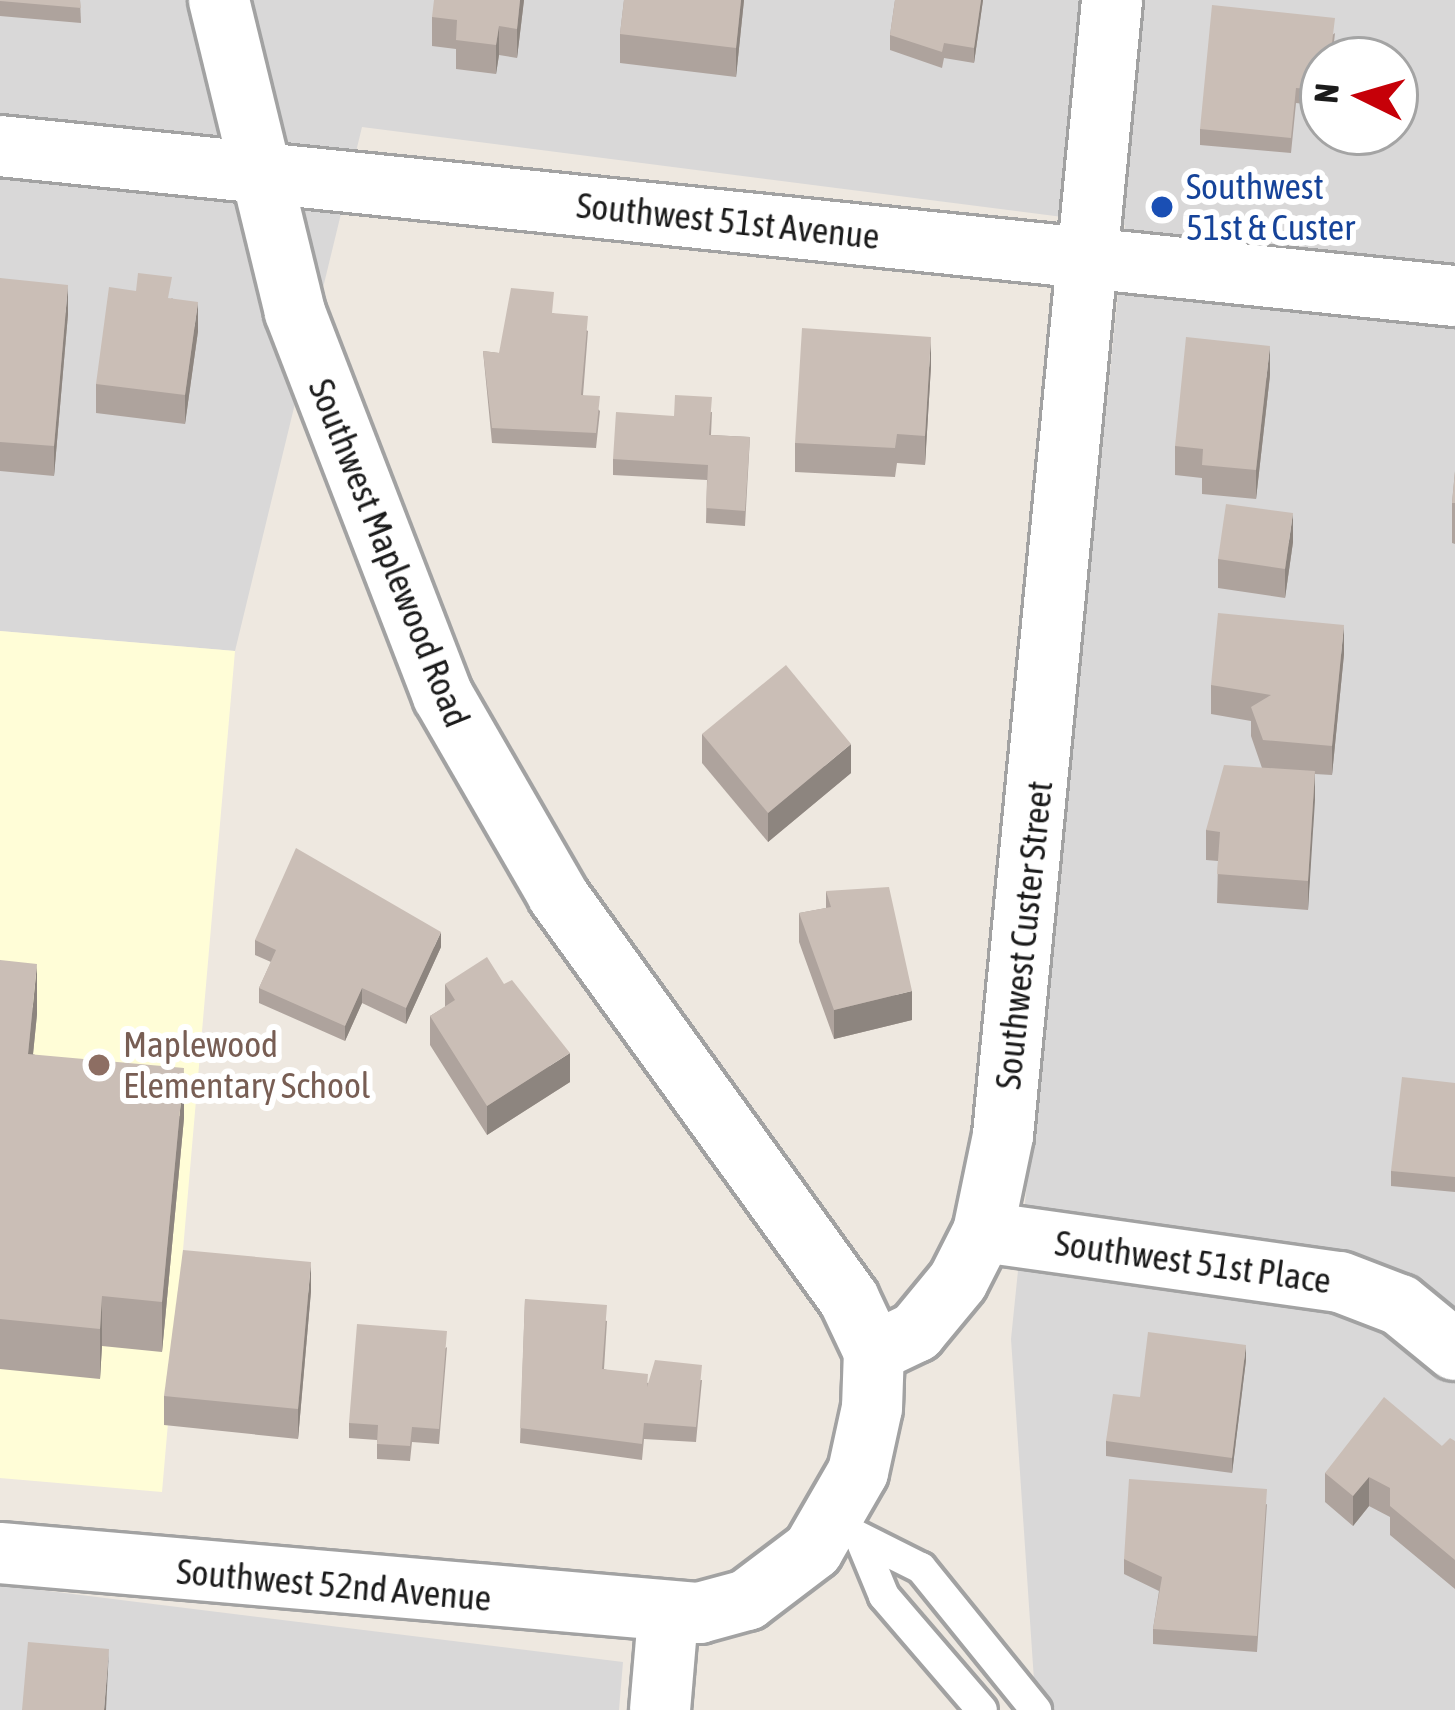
<!DOCTYPE html>
<style>
body{margin:0}
#map{position:relative;width:1455px;height:1710px;overflow:hidden;background:#eee8e0;font-family:"Asap Condensed",sans-serif}
div>[style]{position:absolute}
[style*='--x']{left:calc(var(--x)*1px);top:calc(var(--y)*1px);width:calc(var(--w)*1px);rotate:calc(var(--a)*1deg)}
.residential>*{inset:0;background:#d9d8d8}
.education>*{inset:0;background:#fffdd7}
.roads{filter:drop-shadow(3px 0 #a2a2a2) drop-shadow(-3px 0 #a2a2a2) drop-shadow(0 3px #a2a2a2) drop-shadow(0 -3px #a2a2a2)}
.lane>*{height:30px;margin:-15px;padding:0 15px;transform-origin:15px;border-radius:15px;background:#fff}
.street>*{height:60px;margin:-30px;padding:0 30px;transform-origin:30px;border-radius:30px;background:#fff}
.wall>*{inset:0;background:#aea39d}
.shaded-wall>*{inset:0;background:#8d857f}
.building>*{inset:0;background:#cabeb6}
.dots>*{width:33px;height:33px;translate:-50% -50%;box-sizing:border-box;border:6px solid #fff;border-radius:50%}
span{translate:-50% -50%;white-space:nowrap;text-align:center;line-height:1.15;-webkit-text-stroke:12px #fff;paint-order:stroke}
.transit-label{font-size:36px;color:#164399}
.left{translate:0 -50%;text-align:left}
.street-label{font-size:36px;color:#1b1b1b}
.education-label{font-size:36px;color:#785e54}
.north{position:absolute;left:1299px;top:36px;width:120px;height:120px;box-sizing:border-box;background:#fff;border:3px solid #a4a4a4;border-radius:50%;rotate:275deg;font-size:33px;font-weight:700;line-height:48px;text-align:center;color:#1b1b1b}
.north::after{content:'';display:block;margin:auto;width:42px;height:54px;background:#c60008;clip-path:polygon(50% 0,100% 100%,50% 72%,0 100%)}
</style>
<div id="map">
<div class="residential">
<div style="clip-path:polygon(evenodd,0 0,1455px 0,1455px 1710px,1036px 1710px,1011px 1339px,1125px 225px,362px 127px,235px 651px,0 631px,0 0,1323px 60px,1395px 60px,1395px 132px,1323px 132px,1323px 60px)"></div>
<div style="clip-path:polygon(0 1585px,623px 1662px,619px 1710px,0 1710px)"></div>
</div>
<div class="education">
<div style="clip-path:polygon(0 631px,235px 651px,162px 1492px,0 1478px)"></div>
</div>
<div class="roads">
<div class="lane">
<div style="--x:833;--y:1524;--w:98;--a:26.6"></div>
<div style="--x:921;--y:1568;--w:183;--a:51"></div>
<div style="--x:863;--y:1545;--w:55;--a:67.6"></div>
<div style="--x:884;--y:1596;--w:150;--a:49.3"></div>
</div>
<div class="street">
<div style="--x:0;--y:146;--w:1463;--a:5.89"></div>
<div style="--x:983;--y:1232;--w:360;--a:8"></div>
<div style="--x:1340;--y:1282;--w:64;--a:21"></div>
<div style="--x:1400;--y:1305;--w:71;--a:39.3"></div>
<div style="--x:874;--y:1352;--w:47;--a:-25.5"></div>
<div style="--x:916;--y:1332;--w:66;--a:-50.5"></div>
<div style="--x:958;--y:1281;--w:55;--a:-63"></div>
<div style="--x:983;--y:1232;--w:99;--a:-78.3"></div>
<div style="--x:1003;--y:1135;--w:1140;--a:-84.51"></div>
<div style="--x:0;--y:1553;--w:702;--a:4.91"></div>
<div style="--x:699;--y:1613;--w:50;--a:-15.2"></div>
<div style="--x:747;--y:1600;--w:83;--a:-37.1"></div>
<div style="--x:813;--y:1550;--w:90;--a:-60"></div>
<div style="--x:858;--y:1472;--w:66;--a:-77.7"></div>
<div style="--x:872;--y:1408;--w:56;--a:-88"></div>
<div style="--x:874;--y:1352;--w:59;--a:-115.3"></div>
<div style="--x:849;--y:1299;--w:498;--a:-125.8"></div>
<div style="--x:558;--y:895;--w:230;--a:-120"></div>
<div style="--x:443;--y:696;--w:412;--a:-111.1"></div>
<div style="--x:295;--y:312;--w:321;--a:-103.7"></div>
<div style="--x:660;--y:1710;--w:94;--a:-85.1"></div>
</div>
</div>
<div class="wall">
<div style="clip-path:polygon(0 0,80px 0,81px 23px,0 16px)"></div>
<div style="clip-path:polygon(524px 0,517px 58px,499px 55px,496px 74px,456px 69px,456px 49px,432px 46px,432px 17px)"></div>
<div style="clip-path:polygon(624px 0,744px 0,736px 77px,620px 63px,620px 34px)"></div>
<div style="clip-path:polygon(895px 0,983px 0,974px 63px,944px 58px,942px 68px,890px 50px,890px 35px)"></div>
<div style="clip-path:polygon(1335px 33px,1332px 60px,1323px 60px,1323px 106px,1296px 103px,1291px 153px,1200px 145px,1200px 129px)"></div>
<div style="clip-path:polygon(0 278px,68px 314px,54px 476px,0 471px)"></div>
<div style="clip-path:polygon(172px 298px,198px 331px,185px 424px,96px 413px,96px 384px)"></div>
<div style="clip-path:polygon(553px 313px,588px 331px,583px 395px,600px 411px,596px 448px,492px 443px,483px 351px,499px 353px)"></div>
<div style="clip-path:polygon(931px 366px,925px 465px,897px 463px,895px 477px,795px 472px,795px 443px)"></div>
<div style="clip-path:polygon(1270px 375px,1256px 499px,1202px 494px,1202px 478px,1175px 475px,1175px 446px)"></div>
<div style="clip-path:polygon(712px 412px,711px 435px,750px 437px,745px 526px,706px 523px,707px 480px,613px 475px,613px 459px,674px 416px)"></div>
<div style="clip-path:polygon(1455px 471px,1455px 544px,1452px 543px,1452px 503px)"></div>
<div style="clip-path:polygon(1293px 542px,1285px 598px,1218px 588px,1218px 559px)"></div>
<div style="clip-path:polygon(1344px 654px,1332px 775px,1315px 774px,1308px 910px,1217px 903px,1218px 861px,1206px 860px,1206px 830px,1262px 768px,1251px 736px,1251px 721px,1211px 714px,1211px 685px)"></div>
<div style="clip-path:polygon(702px 734px,851px 773px,768px 842px,702px 763px)"></div>
<div style="clip-path:polygon(826px 891px,912px 1020px,834px 1039px,799px 942px,799px 913px,826px 908px)"></div>
<div style="clip-path:polygon(255px 940px,441px 947px,406px 1024px,362px 1003px,345px 1041px,259px 1003px,259px 988px,271px 962px,255px 955px)"></div>
<div style="clip-path:polygon(0 960px,37px 1014px,33px 1054px,184px 1118px,162px 1352px,102px 1346px,100px 1379px,0 1369px)"></div>
<div style="clip-path:polygon(445px 984px,570px 1082px,487px 1135px,430px 1045px,430px 1016px,445px 1007px)"></div>
<div style="clip-path:polygon(1455px 1083px,1455px 1192px,1391px 1186px,1391px 1171px)"></div>
<div style="clip-path:polygon(311px 1291px,298px 1439px,164px 1425px,164px 1396px)"></div>
<div style="clip-path:polygon(525px 1299px,607px 1321px,604px 1369px,648px 1383px,702px 1380px,696px 1442px,644px 1439px,642px 1460px,520px 1443px)"></div>
<div style="clip-path:polygon(447px 1347px,439px 1444px,412px 1442px,410px 1461px,377px 1459px,377px 1440px,349px 1438px,349px 1423px)"></div>
<div style="clip-path:polygon(1246px 1360px,1232px 1473px,1106px 1456px,1106px 1441px,1140px 1397px)"></div>
<div style="clip-path:polygon(1455px 1441px,1455px 1589px,1390px 1535px,1390px 1517px,1369px 1506px,1353px 1526px,1325px 1502px,1325px 1473px,1442px 1446px)"></div>
<div style="clip-path:polygon(1267px 1504px,1257px 1652px,1153px 1644px,1153px 1629px,1159px 1591px,1124px 1574px,1124px 1559px)"></div>
</div>
<div class="shaded-wall">
<div style="clip-path:polygon(520px 0,524px 0,517px 58px,517px 29px)"></div>
<div style="clip-path:polygon(741px 0,744px 0,736px 77px,736px 48px)"></div>
<div style="clip-path:polygon(981px 0,983px 0,974px 63px,974px 48px)"></div>
<div style="clip-path:polygon(499px 26px,499px 55px,496px 74px,496px 45px)"></div>
<div style="clip-path:polygon(68px 285px,68px 314px,54px 476px,54px 446px)"></div>
<div style="clip-path:polygon(198px 302px,198px 331px,185px 424px,185px 395px)"></div>
<div style="clip-path:polygon(931px 337px,931px 366px,925px 465px,925px 436px)"></div>
<div style="clip-path:polygon(1270px 346px,1270px 375px,1256px 499px,1256px 470px)"></div>
<div style="clip-path:polygon(1293px 513px,1293px 542px,1285px 598px,1285px 569px)"></div>
<div style="clip-path:polygon(1344px 625px,1344px 654px,1332px 775px,1332px 746px)"></div>
<div style="clip-path:polygon(851px 744px,851px 773px,768px 842px,768px 813px)"></div>
<div style="clip-path:polygon(1315px 771px,1315px 800px,1308px 910px,1308px 881px)"></div>
<div style="clip-path:polygon(441px 932px,441px 947px,406px 1024px,406px 1008px)"></div>
<div style="clip-path:polygon(37px 964px,37px 1014px,28px 1104px,28px 1054px)"></div>
<div style="clip-path:polygon(362px 988px,362px 1003px,345px 1041px,345px 1026px)"></div>
<div style="clip-path:polygon(912px 991px,912px 1020px,834px 1039px,834px 1010px)"></div>
<div style="clip-path:polygon(570px 1053px,570px 1082px,487px 1135px,487px 1106px)"></div>
<div style="clip-path:polygon(184px 1068px,184px 1118px,162px 1352px,162px 1302px)"></div>
<div style="clip-path:polygon(311px 1262px,311px 1291px,298px 1439px,298px 1409px)"></div>
<div style="clip-path:polygon(102px 1296px,102px 1346px,100px 1379px,100px 1329px)"></div>
<div style="clip-path:polygon(1246px 1345px,1246px 1360px,1232px 1473px,1232px 1458px)"></div>
<div style="clip-path:polygon(1369px 1477px,1369px 1506px,1353px 1526px,1353px 1496px)"></div>
<div style="clip-path:polygon(109px 1649px,106px 1710px,104px 1710px)"></div>
</div>
<div class="building">
<div style="clip-path:polygon(0 0,80px 0,81px 8px,0 1px)"></div>
<div style="clip-path:polygon(434px 0,520px 0,517px 29px,499px 26px,496px 45px,456px 40px,457px 20px,432px 17px)"></div>
<div style="clip-path:polygon(624px 0,741px 0,736px 48px,620px 34px)"></div>
<div style="clip-path:polygon(895px 0,981px 0,974px 48px,944px 43px,942px 52px,890px 35px)"></div>
<div style="clip-path:polygon(1212px 5px,1335px 18px,1330px 60px,1323px 60px,1323px 90px,1296px 88px,1291px 138px,1200px 129px)"></div>
<div style="clip-path:polygon(138px 273px,172px 277px,168px 298px,198px 302px,185px 395px,96px 384px,109px 287px,136px 291px)"></div>
<div style="clip-path:polygon(0 278px,68px 285px,54px 446px,0 442px)"></div>
<div style="clip-path:polygon(511px 288px,554px 292px,552px 313px,588px 316px,581px 395px,600px 396px,596px 433px,492px 428px,483px 351px,499px 353px)"></div>
<div style="clip-path:polygon(802px 328px,931px 337px,925px 436px,897px 434px,895px 448px,795px 443px)"></div>
<div style="clip-path:polygon(1186px 337px,1270px 346px,1256px 470px,1202px 465px,1203px 449px,1175px 446px)"></div>
<div style="clip-path:polygon(675px 395px,712px 397px,709px 435px,750px 437px,745px 511px,706px 508px,708px 465px,613px 459px,616px 412px,674px 416px)"></div>
<div style="clip-path:polygon(1455px 471px,1455px 503px,1452px 503px)"></div>
<div style="clip-path:polygon(1226px 504px,1293px 513px,1285px 569px,1218px 559px)"></div>
<div style="clip-path:polygon(1218px 613px,1344px 625px,1332px 746px,1263px 740px,1251px 707px,1271px 695px,1211px 685px)"></div>
<div style="clip-path:polygon(786px 665px,851px 744px,768px 813px,702px 734px)"></div>
<div style="clip-path:polygon(1224px 765px,1315px 771px,1308px 881px,1217px 874px,1220px 832px,1206px 830px)"></div>
<div style="clip-path:polygon(296px 848px,441px 932px,406px 1008px,362px 988px,345px 1026px,259px 988px,276px 950px,255px 940px)"></div>
<div style="clip-path:polygon(889px 887px,912px 991px,834px 1010px,799px 913px,831px 907px,826px 891px)"></div>
<div style="clip-path:polygon(487px 957px,504px 984px,512px 980px,570px 1053px,487px 1106px,430px 1016px,455px 1000px,445px 984px)"></div>
<div style="clip-path:polygon(0 960px,37px 964px,28px 1054px,184px 1068px,162px 1302px,102px 1296px,100px 1329px,0 1319px)"></div>
<div style="clip-path:polygon(1402px 1077px,1455px 1083px,1455px 1177px,1391px 1171px)"></div>
<div style="clip-path:polygon(183px 1250px,311px 1262px,298px 1409px,164px 1396px)"></div>
<div style="clip-path:polygon(525px 1299px,607px 1305px,602px 1369px,648px 1374px,647px 1387px,655px 1360px,702px 1365px,696px 1427px,644px 1423px,642px 1444px,520px 1428px)"></div>
<div style="clip-path:polygon(357px 1324px,447px 1331px,439px 1429px,412px 1427px,410px 1446px,377px 1444px,378px 1425px,349px 1423px)"></div>
<div style="clip-path:polygon(1148px 1332px,1246px 1345px,1232px 1458px,1106px 1441px,1113px 1394px,1140px 1397px)"></div>
<div style="clip-path:polygon(1384px 1397px,1442px 1446px,1450px 1438px,1455px 1441px,1455px 1560px,1390px 1506px,1390px 1488px,1369px 1477px,1353px 1496px,1325px 1473px)"></div>
<div style="clip-path:polygon(1129px 1479px,1267px 1489px,1257px 1636px,1153px 1629px,1162px 1577px,1124px 1559px)"></div>
<div style="clip-path:polygon(28px 1642px,109px 1649px,104px 1710px,22px 1710px)"></div>
</div>
<div class="dots">
<div style="left:1162px;top:207px;background:#1a4fb4"></div>
<div style="left:99px;top:1065px;background:#8d6e63"></div>
</div>
<div class="transit-label">
<span class="left" style="left:1186px;top:207px">Southwest<br>51st &amp; Custer</span>
</div>
<div class="street-label">
<span style="left:728px;top:221px;rotate:6deg">Southwest 51st Avenue</span>
<span style="left:389px;top:553px;rotate:68deg">Southwest Maplewood Road</span>
<span style="left:1024px;top:935px;rotate:-84deg">Southwest Custer Street</span>
<span style="left:1193px;top:1262px;rotate:8deg">Southwest 51st Place</span>
<span style="left:334px;top:1585px;rotate:5deg">Southwest 52nd Avenue</span>
</div>
<div class="education-label">
<span class="left" style="left:123px;top:1065px">Maplewood<br>Elementary School</span>
</div>
<div class="north">N</div>
</div>
